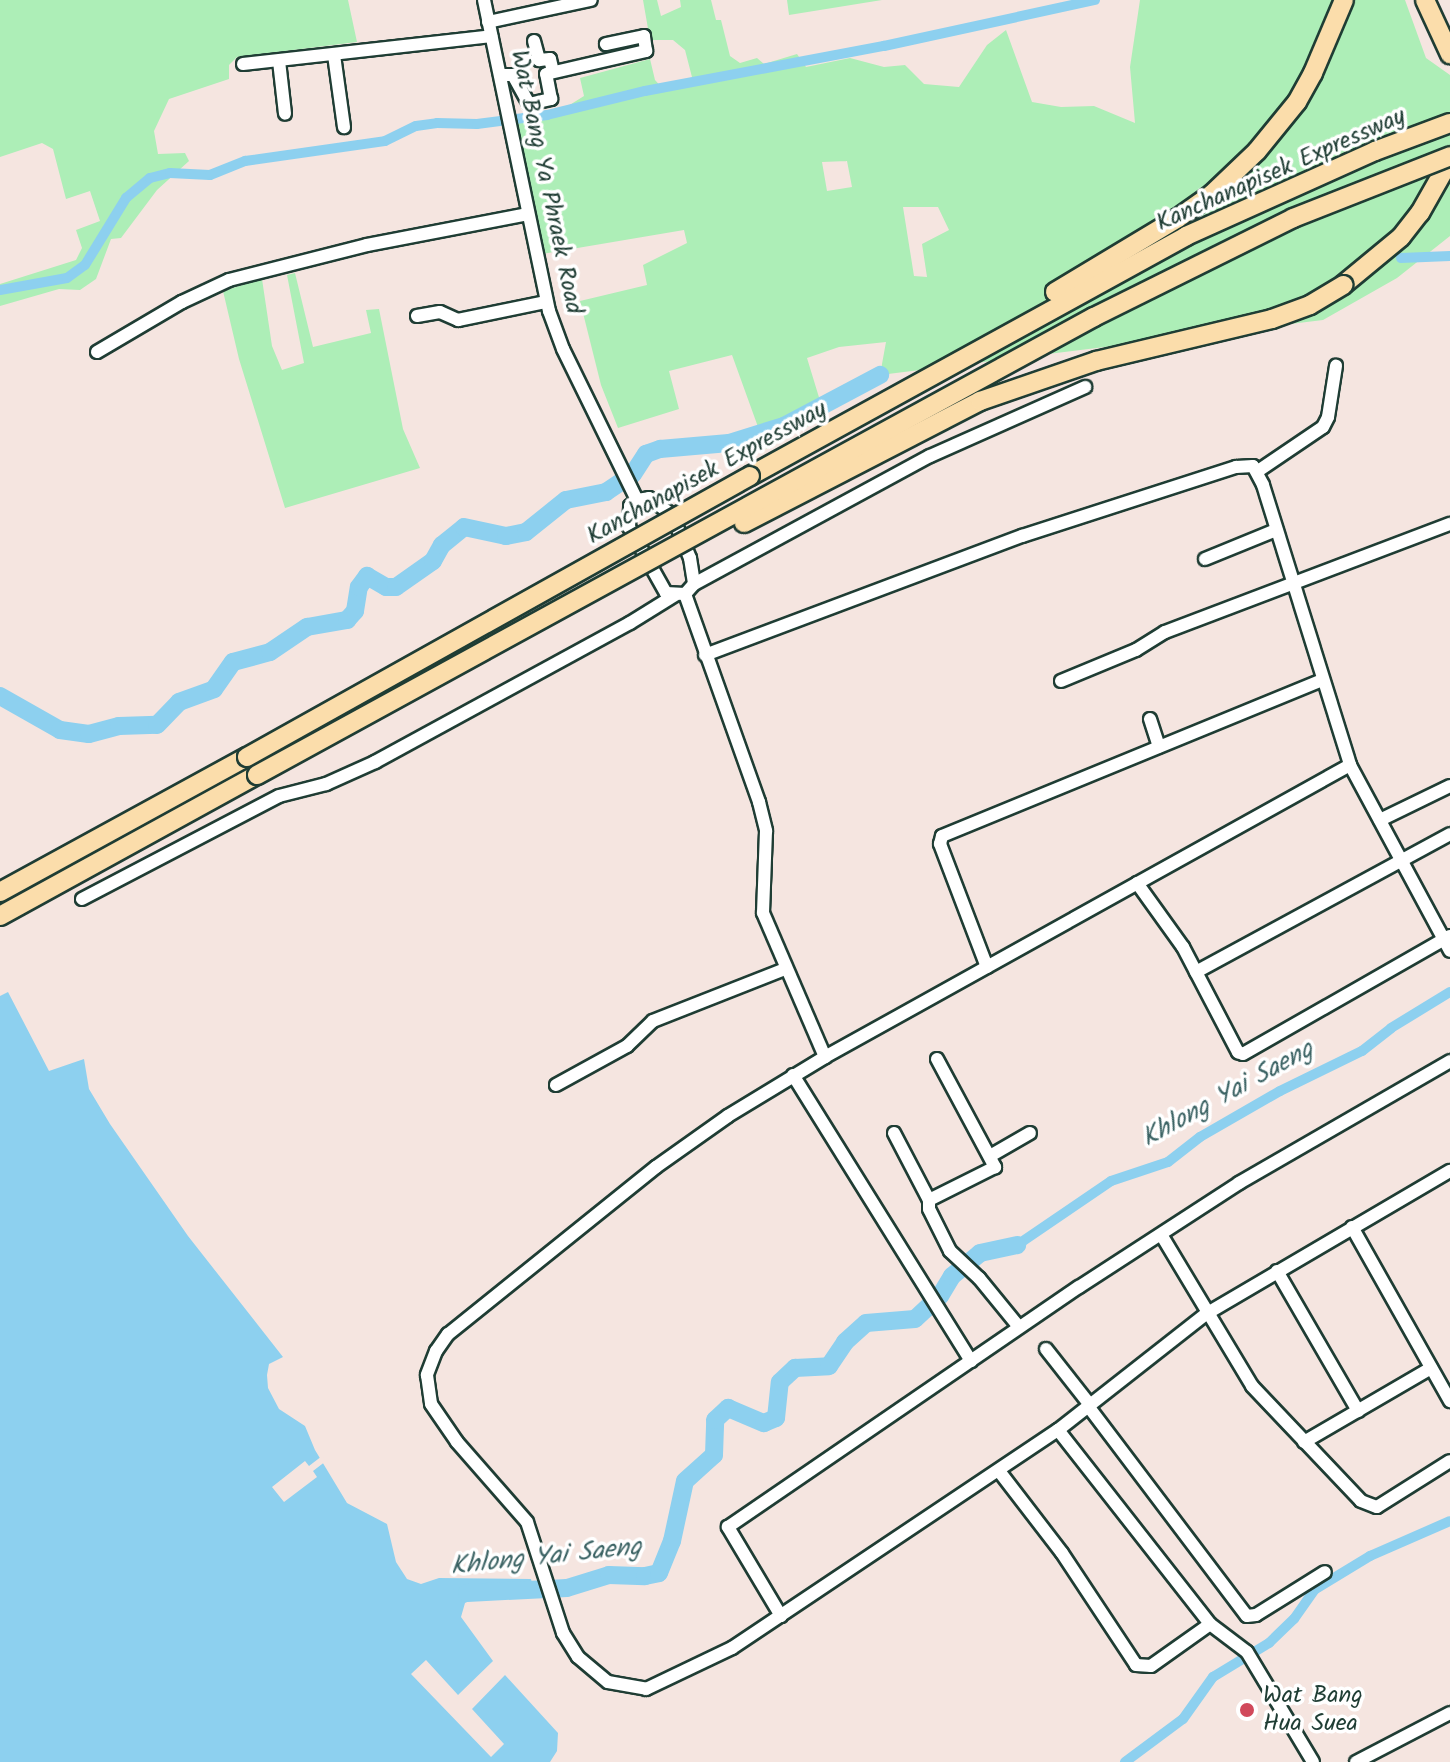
<!DOCTYPE html>
<style>
body{margin:0}
#map{position:relative;width:1450px;height:1762px;overflow:hidden;background:#f5e5e0;font-family:Kalam,sans-serif}
div>[style]{position:absolute}
[style*='--x']{left:calc(var(--x)*1px);top:calc(var(--y)*1px);width:calc(var(--w)*1px);rotate:calc(var(--a)*1deg)}
.green>*{inset:0;background:#adeeb7}
.water>*{inset:0;background:#8dd0ef}
.pier>*{inset:0;background:#f5e5e0}
.canal>*{height:10px;margin:-5px;padding:0 5px;transform-origin:5px;border-radius:5px;background:#8dd0ef}
.river>*{height:18px;margin:-9px;padding:0 9px;transform-origin:9px;border-radius:9px;background:#8dd0ef}
.roads{filter:drop-shadow(2px 0 #1f3d34) drop-shadow(-2px 0 #1f3d34) drop-shadow(0 2px #1f3d34) drop-shadow(0 -2px #1f3d34)}
.minor>*{height:12px;margin:-6px;padding:0 6px;transform-origin:6px;border-radius:6px;background:#fff}
.highway>*{height:18px;margin:-9px;padding:0 9px;transform-origin:9px;border-radius:9px;background:#fbddab}
.bridges{filter:drop-shadow(2px 0 #1f3d34) drop-shadow(-2px 0 #1f3d34) drop-shadow(0 2px #1f3d34) drop-shadow(0 -2px #1f3d34)}
.highway-bridge>*{height:18px;margin:-9px;padding:0 9px;transform-origin:9px;border-radius:9px;background:#fbddab}
.dots>*{width:22px;height:22px;translate:-50% -50%;box-sizing:border-box;border:4px solid #fff;border-radius:50%}
span{translate:-50% -50%;white-space:nowrap;text-align:center;line-height:1.15;-webkit-text-stroke:7px #fff;paint-order:stroke}
.street-label{font-size:24px;color:#1f3d34}
.poi-label{font-size:24px;color:#1f3d34}
.left{translate:0 -50%;text-align:left}
.water-label{font-size:26px;color:#3a6263;font-style:italic}
</style>
<div id="map">
<div class="green">
<div style="clip-path:polygon(0 0,348px 0,357px 42px,237px 57px,229px 65px,229px 79px,169px 99px,154px 131px,158px 154px,185px 153px,189px 161px,157px 190px,121px 238px,111px 239px,96px 279px,80px 290px,59px 289px,0 306px,0 284px,76px 260px,82px 248px,76px 230px,100px 221px,90px 191px,66px 199px,53px 149px,42px 143px,0 157px)"></div>
<div style="clip-path:polygon(evenodd,643px 0,657px 0,661px 16px,681px 7px,680px 0,711px 0,716px 20px,721px 20px,730px 56px,740px 63px,757px 58px,764px 64px,797px 54px,806px 67px,850px 58px,884px 67px,905px 65px,924px 84px,959px 87px,987px 45px,1006px 30px,1032px 102px,1061px 107px,1094px 106px,1135px 123px,1130px 67px,1140px 0,1405px 0,1426px 58px,1450px 75px,1450px 236px,1397px 278px,1323px 320px,880px 375px,886px 342px,839px 347px,807px 358px,825px 417px,766px 449px,732px 355px,669px 371px,679px 409px,618px 428px,601px 385px,580px 301px,647px 285px,643px 265px,687px 243px,684px 230px,542px 254px,516px 123px,568px 106px,584px 96px,580px 78px,650px 59px,655px 80px,664px 90px,693px 81px,685px 50px,673px 40px,650px 40px,643px 0,847px 161px,852px 187px,827px 191px,822px 162px,847px 161px,643px 0,903px 207px,938px 207px,949px 230px,922px 244px,927px 277px,914px 276px,903px 207px)"></div>
<div style="clip-path:polygon(787px 0,882px 0,789px 15px)"></div>
<div style="clip-path:polygon(295px 273px,313px 347px,371px 333px,366px 310px,379px 309px,403px 429px,420px 468px,285px 508px,239px 359px,223px 291px,262px 279px,272px 346px,282px 370px,304px 363px,287px 275px)"></div>
</div>
<div class="water">
<div style="clip-path:polygon(8px 992px,49px 1071px,84px 1059px,89px 1089px,110px 1124px,188px 1236px,283px 1357px,269px 1364px,267px 1375px,268px 1388px,279px 1409px,305px 1426px,315px 1450px,347px 1503px,387px 1524px,396px 1562px,407px 1579px,421px 1584px,439px 1578px,531px 1579px,534px 1591px,489px 1592px,465px 1603px,461px 1617px,493px 1661px,458px 1695px,426px 1660px,411px 1674px,491px 1757px,504px 1744px,472px 1709px,505px 1675px,558px 1733px,557px 1751px,550px 1762px,0 1762px,0 996px)"></div>
</div>
<div class="pier">
<div style="clip-path:polygon(322px 1456px,326px 1461px,313px 1471px,317px 1477px,284px 1502px,272px 1487px,305px 1461px,309px 1466px)"></div>
</div>
<div class="canal">
<div style="--x:1401;--y:258;--w:49;--a:-2.3"></div>
<div style="--x:0;--y:290;--w:68;--a:-10.2"></div>
<div style="--x:67;--y:278;--w:22;--a:-36"></div>
<div style="--x:85;--y:265;--w:79;--a:-58.5"></div>
<div style="--x:126;--y:198;--w:31;--a:-40"></div>
<div style="--x:150;--y:178;--w:21;--a:-14"></div>
<div style="--x:170;--y:173;--w:40;--a:2.9"></div>
<div style="--x:210;--y:175;--w:38;--a:-22"></div>
<div style="--x:245;--y:161;--w:141;--a:-8.1"></div>
<div style="--x:385;--y:141;--w:34;--a:-26"></div>
<div style="--x:416;--y:126;--w:21;--a:-8"></div>
<div style="--x:437;--y:123;--w:40;--a:1.4"></div>
<div style="--x:477;--y:124;--w:71;--a:-7.3"></div>
<div style="--x:547;--y:115;--w:101;--a:-13.8"></div>
<div style="--x:645;--y:91;--w:243;--a:-10.7"></div>
<div style="--x:884;--y:46;--w:216;--a:-12.3"></div>
<div style="--x:1017;--y:1245;--w:114;--a:-34.2"></div>
<div style="--x:1111;--y:1181;--w:60;--a:-18.4"></div>
<div style="--x:1168;--y:1162;--w:41;--a:-38"></div>
<div style="--x:1200;--y:1137;--w:92;--a:-29.9"></div>
<div style="--x:1280;--y:1091;--w:91;--a:-26"></div>
<div style="--x:1362;--y:1051;--w:37;--a:-38"></div>
<div style="--x:1391;--y:1028;--w:69;--a:-31.4"></div>
<div style="--x:1125;--y:1762;--w:72;--a:-36.6"></div>
<div style="--x:1183;--y:1719;--w:52;--a:-54.5"></div>
<div style="--x:1213;--y:1677;--w:66;--a:-31.3"></div>
<div style="--x:1269;--y:1643;--w:35;--a:-44"></div>
<div style="--x:1294;--y:1619;--w:35;--a:-55"></div>
<div style="--x:1314;--y:1590;--w:66;--a:-31.3"></div>
<div style="--x:1370;--y:1556;--w:87;--a:-23.6"></div>
</div>
<div class="river">
<div style="--x:0;--y:696;--w:69;--a:29.5"></div>
<div style="--x:60;--y:730;--w:29;--a:8"></div>
<div style="--x:89;--y:734;--w:31;--a:-15"></div>
<div style="--x:119;--y:726;--w:38;--a:-2"></div>
<div style="--x:157;--y:725;--w:32;--a:-46"></div>
<div style="--x:179;--y:702;--w:37;--a:-20"></div>
<div style="--x:214;--y:689;--w:33;--a:-55"></div>
<div style="--x:233;--y:662;--w:38;--a:-15"></div>
<div style="--x:270;--y:652;--w:45;--a:-34"></div>
<div style="--x:307;--y:627;--w:41;--a:-9.9"></div>
<div style="--x:347;--y:620;--w:12;--a:-48"></div>
<div style="--x:355;--y:611;--w:24;--a:-81"></div>
<div style="--x:359;--y:587;--w:14;--a:-54"></div>
<div style="--x:367;--y:576;--w:22;--a:30"></div>
<div style="--x:386;--y:587;--w:10;--a:0"></div>
<div style="--x:396;--y:587;--w:45;--a:-35.1"></div>
<div style="--x:433;--y:561;--w:18;--a:-61"></div>
<div style="--x:442;--y:545;--w:28;--a:-39"></div>
<div style="--x:464;--y:527;--w:43;--a:12.1"></div>
<div style="--x:506;--y:536;--w:20;--a:-11"></div>
<div style="--x:526;--y:532;--w:51;--a:-38.7"></div>
<div style="--x:566;--y:500;--w:41;--a:-11.3"></div>
<div style="--x:606;--y:492;--w:32;--a:-34"></div>
<div style="--x:633;--y:474;--w:24;--a:-57"></div>
<div style="--x:646;--y:454;--w:15;--a:-20"></div>
<div style="--x:660;--y:449;--w:69;--a:-5"></div>
<div style="--x:729;--y:443;--w:58;--a:-17.2"></div>
<div style="--x:784;--y:426;--w:109;--a:-28"></div>
<div style="--x:467;--y:1593;--w:100;--a:-2.9"></div>
<div style="--x:567;--y:1588;--w:44;--a:-17.2"></div>
<div style="--x:609;--y:1575;--w:36;--a:2"></div>
<div style="--x:645;--y:1576;--w:14;--a:-12"></div>
<div style="--x:659;--y:1573;--w:35;--a:-68"></div>
<div style="--x:672;--y:1541;--w:61;--a:-77.8"></div>
<div style="--x:685;--y:1481;--w:39;--a:-42"></div>
<div style="--x:714;--y:1455;--w:35;--a:-88"></div>
<div style="--x:715;--y:1420;--w:18;--a:-43"></div>
<div style="--x:728;--y:1408;--w:39;--a:23"></div>
<div style="--x:764;--y:1423;--w:13;--a:-23"></div>
<div style="--x:776;--y:1418;--w:36;--a:-84"></div>
<div style="--x:780;--y:1382;--w:21;--a:-43"></div>
<div style="--x:795;--y:1368;--w:34;--a:-3"></div>
<div style="--x:829;--y:1366;--w:29;--a:-56"></div>
<div style="--x:845;--y:1342;--w:28;--a:-42"></div>
<div style="--x:866;--y:1323;--w:49;--a:-4.7"></div>
<div style="--x:915;--y:1319;--w:34;--a:-43"></div>
<div style="--x:940;--y:1296;--w:23;--a:-59"></div>
<div style="--x:952;--y:1276;--w:36;--a:-39"></div>
<div style="--x:980;--y:1253;--w:38;--a:-12"></div>
</div>
<div class="roads">
<div class="minor">
<div style="--x:484;--y:0;--w:318;--a:78.2"></div>
<div style="--x:549;--y:311;--w:40;--a:69.8"></div>
<div style="--x:563;--y:349;--w:168;--a:63.9"></div>
<div style="--x:488;--y:22;--w:105;--a:-12.1"></div>
<div style="--x:534;--y:41;--w:20;--a:75"></div>
<div style="--x:539;--y:60;--w:11;--a:-5"></div>
<div style="--x:550;--y:59;--w:13;--a:77"></div>
<div style="--x:334;--y:55;--w:73;--a:82.1"></div>
<div style="--x:279;--y:61;--w:53;--a:83.5"></div>
<div style="--x:243;--y:64;--w:250;--a:-6.4"></div>
<div style="--x:500;--y:75;--w:13;--a:0"></div>
<div style="--x:513;--y:75;--w:33;--a:61"></div>
<div style="--x:529;--y:104;--w:23;--a:-13"></div>
<div style="--x:551;--y:99;--w:25;--a:-101"></div>
<div style="--x:546;--y:74;--w:103;--a:-13"></div>
<div style="--x:646;--y:51;--w:15;--a:-98"></div>
<div style="--x:644;--y:36;--w:39;--a:168"></div>
<div style="--x:417;--y:316;--w:23;--a:-10"></div>
<div style="--x:440;--y:312;--w:20;--a:24"></div>
<div style="--x:458;--y:320;--w:90;--a:-11.6"></div>
<div style="--x:97;--y:352;--w:99;--a:-30.5"></div>
<div style="--x:182;--y:302;--w:52;--a:-25.1"></div>
<div style="--x:229;--y:280;--w:142;--a:-14.2"></div>
<div style="--x:367;--y:245;--w:164;--a:-10.9"></div>
<div style="--x:1258;--y:471;--w:78;--a:-34.1"></div>
<div style="--x:1323;--y:427;--w:11;--a:-63"></div>
<div style="--x:1328;--y:417;--w:52;--a:-81.1"></div>
<div style="--x:649;--y:498;--w:29;--a:36"></div>
<div style="--x:672;--y:515;--w:47;--a:67.3"></div>
<div style="--x:690;--y:558;--w:26;--a:81"></div>
<div style="--x:694;--y:584;--w:13;--a:132"></div>
<div style="--x:685;--y:594;--w:19;--a:-177"></div>
<div style="--x:666;--y:593;--w:76;--a:-119.3"></div>
<div style="--x:629;--y:527;--w:21;--a:-87"></div>
<div style="--x:630;--y:506;--w:9;--a:-41"></div>
<div style="--x:637;--y:500;--w:12;--a:-9"></div>
<div style="--x:1205;--y:559;--w:77;--a:-22.2"></div>
<div style="--x:694;--y:584;--w:268;--a:-28.5"></div>
<div style="--x:930;--y:456;--w:170;--a:-24"></div>
<div style="--x:685;--y:594;--w:221;--a:70.4"></div>
<div style="--x:759;--y:802;--w:30;--a:76"></div>
<div style="--x:766;--y:831;--w:82;--a:92.1"></div>
<div style="--x:763;--y:913;--w:157;--a:66.7"></div>
<div style="--x:705;--y:655;--w:339;--a:-20.6"></div>
<div style="--x:1022;--y:536;--w:225;--a:-17.9"></div>
<div style="--x:1236;--y:467;--w:17;--a:-3"></div>
<div style="--x:1253;--y:466;--w:21;--a:62"></div>
<div style="--x:1263;--y:485;--w:293;--a:72.7"></div>
<div style="--x:1350;--y:765;--w:211;--a:61.7"></div>
<div style="--x:1061;--y:681;--w:81;--a:-22.5"></div>
<div style="--x:1136;--y:650;--w:34;--a:-32"></div>
<div style="--x:1165;--y:632;--w:305;--a:-20.8"></div>
<div style="--x:1150;--y:719;--w:29;--a:72"></div>
<div style="--x:1350;--y:765;--w:601;--a:150.92"></div>
<div style="--x:825;--y:1057;--w:114;--a:148.7"></div>
<div style="--x:728;--y:1116;--w:88;--a:144.7"></div>
<div style="--x:656;--y:1167;--w:267;--a:141.2"></div>
<div style="--x:448;--y:1334;--w:21;--a:125"></div>
<div style="--x:436;--y:1351;--w:26;--a:111"></div>
<div style="--x:427;--y:1375;--w:29;--a:82"></div>
<div style="--x:431;--y:1404;--w:46;--a:55.6"></div>
<div style="--x:457;--y:1442;--w:106;--a:48.8"></div>
<div style="--x:527;--y:1522;--w:117;--a:72"></div>
<div style="--x:563;--y:1633;--w:28;--a:58"></div>
<div style="--x:578;--y:1657;--w:39;--a:40"></div>
<div style="--x:608;--y:1682;--w:39;--a:10"></div>
<div style="--x:646;--y:1689;--w:95;--a:-25.5"></div>
<div style="--x:732;--y:1648;--w:392;--a:-33.8"></div>
<div style="--x:1058;--y:1430;--w:188;--a:-38.1"></div>
<div style="--x:1206;--y:1314;--w:283;--a:-30.4"></div>
<div style="--x:1380;--y:820;--w:78;--a:-25.9"></div>
<div style="--x:1137;--y:883;--w:79;--a:54.3"></div>
<div style="--x:1183;--y:947;--w:119;--a:62.4"></div>
<div style="--x:1238;--y:1052;--w:5;--a:22"></div>
<div style="--x:1243;--y:1054;--w:238;--a:-29.7"></div>
<div style="--x:82;--y:899;--w:222;--a:-27.6"></div>
<div style="--x:279;--y:796;--w:49;--a:-14.3"></div>
<div style="--x:326;--y:784;--w:54;--a:-24.2"></div>
<div style="--x:375;--y:762;--w:290;--a:-28.6"></div>
<div style="--x:630;--y:623;--w:53;--a:-31.9"></div>
<div style="--x:987;--y:967;--w:132;--a:-110.9"></div>
<div style="--x:940;--y:844;--w:8;--a:-76"></div>
<div style="--x:942;--y:836;--w:411;--a:-22.3"></div>
<div style="--x:1196;--y:972;--w:289;--a:-28.5"></div>
<div style="--x:937;--y:1059;--w:123;--a:61.8"></div>
<div style="--x:995;--y:1167;--w:74;--a:153.4"></div>
<div style="--x:929;--y:1200;--w:9;--a:90"></div>
<div style="--x:929;--y:1209;--w:47;--a:63.4"></div>
<div style="--x:950;--y:1251;--w:40;--a:43"></div>
<div style="--x:979;--y:1278;--w:63;--a:50.8"></div>
<div style="--x:793;--y:1075;--w:337;--a:58.1"></div>
<div style="--x:556;--y:1085;--w:81;--a:-28.8"></div>
<div style="--x:627;--y:1046;--w:36;--a:-44"></div>
<div style="--x:653;--y:1021;--w:142;--a:-21.5"></div>
<div style="--x:894;--y:1133;--w:76;--a:62.4"></div>
<div style="--x:990;--y:1156;--w:46;--a:-29.9"></div>
<div style="--x:1352;--y:1227;--w:200;--a:60.6"></div>
<div style="--x:1162;--y:1236;--w:175;--a:59"></div>
<div style="--x:1252;--y:1386;--w:158;--a:46.5"></div>
<div style="--x:1361;--y:1501;--w:17;--a:21"></div>
<div style="--x:1377;--y:1507;--w:86;--a:-32.2"></div>
<div style="--x:1277;--y:1271;--w:162;--a:59.9"></div>
<div style="--x:1046;--y:1349;--w:71;--a:51.8"></div>
<div style="--x:1088;--y:1406;--w:263;--a:52.9"></div>
<div style="--x:1247;--y:1616;--w:9;--a:-6"></div>
<div style="--x:1256;--y:1615;--w:81;--a:-31.9"></div>
<div style="--x:1058;--y:1430;--w:246;--a:51.9"></div>
<div style="--x:1210;--y:1624;--w:46;--a:37.1"></div>
<div style="--x:1247;--y:1652;--w:128;--a:59"></div>
<div style="--x:1304;--y:1442;--w:147;--a:-30.2"></div>
<div style="--x:999;--y:1471;--w:103;--a:52.5"></div>
<div style="--x:1062;--y:1553;--w:134;--a:56.5"></div>
<div style="--x:1136;--y:1665;--w:15;--a:4"></div>
<div style="--x:1151;--y:1666;--w:72;--a:-35.4"></div>
<div style="--x:781;--y:1616;--w:104;--a:-120.8"></div>
<div style="--x:728;--y:1527;--w:425;--a:-34.4"></div>
<div style="--x:1079;--y:1287;--w:191;--a:-33"></div>
<div style="--x:1239;--y:1183;--w:244;--a:-30"></div>
<div style="--x:1356;--y:1762;--w:106;--a:-27.5"></div>
</div>
<div class="highway">
<div style="--x:1425;--y:0;--w:60;--a:65.2"></div>
<div style="--x:1343;--y:285;--w:75;--a:-39.6"></div>
<div style="--x:1401;--y:237;--w:31;--a:-52"></div>
<div style="--x:1420;--y:213;--w:61;--a:-60.5"></div>
<div style="--x:1055;--y:292;--w:144;--a:-31"></div>
<div style="--x:1178;--y:218;--w:42;--a:-35.2"></div>
<div style="--x:1212;--y:194;--w:62;--a:-43.7"></div>
<div style="--x:1257;--y:151;--w:63;--a:-50.8"></div>
<div style="--x:1297;--y:102;--w:33;--a:-61"></div>
<div style="--x:1313;--y:73;--w:79;--a:-67"></div>
<div style="--x:750;--y:476;--w:498;--a:-28.8"></div>
<div style="--x:1186;--y:236;--w:207;--a:-24.2"></div>
<div style="--x:1375;--y:151;--w:80;--a:-20.5"></div>
<div style="--x:0;--y:892;--w:281;--a:-28.7"></div>
<div style="--x:0;--y:916;--w:293;--a:-28.8"></div>
</div>
</div>
<div class="bridges">
<div class="highway-bridge">
<div style="--x:744;--y:523;--w:266;--a:-27.3"></div>
<div style="--x:980;--y:401;--w:123;--a:-19"></div>
<div style="--x:1096;--y:361;--w:181;--a:-13.4"></div>
<div style="--x:1272;--y:319;--w:40;--a:-20.2"></div>
<div style="--x:1310;--y:305;--w:39;--a:-31"></div>
<div style="--x:247;--y:757;--w:576;--a:-29.19"></div>
<div style="--x:257;--y:775;--w:954;--a:-28.69"></div>
<div style="--x:1094;--y:317;--w:222;--a:-26.4"></div>
<div style="--x:1293;--y:218;--w:169;--a:-21.5"></div>
</div>
</div>
<div class="dots">
<div style="left:1247px;top:1710px;background:#d1495b"></div>
</div>
<div class="street-label">
<span style="left:1281px;top:170px;rotate:-24deg">Kanchanapisek Expressway</span>
<span style="left:546px;top:182px;rotate:78deg">Wat Bang Ya Phraek Road</span>
<span style="left:707px;top:473px;rotate:-29deg">Kanchanapisek Expressway</span>
</div>
<div class="poi-label">
<span class="left" style="left:1263px;top:1710px">Wat Bang<br>Hua Suea</span>
</div>
<div class="water-label">
<span style="left:1228px;top:1095px;rotate:-29deg">Khlong Yai Saeng</span>
<span style="left:546px;top:1558px;rotate:-6deg">Khlong Yai Saeng</span>
</div>
</div>
